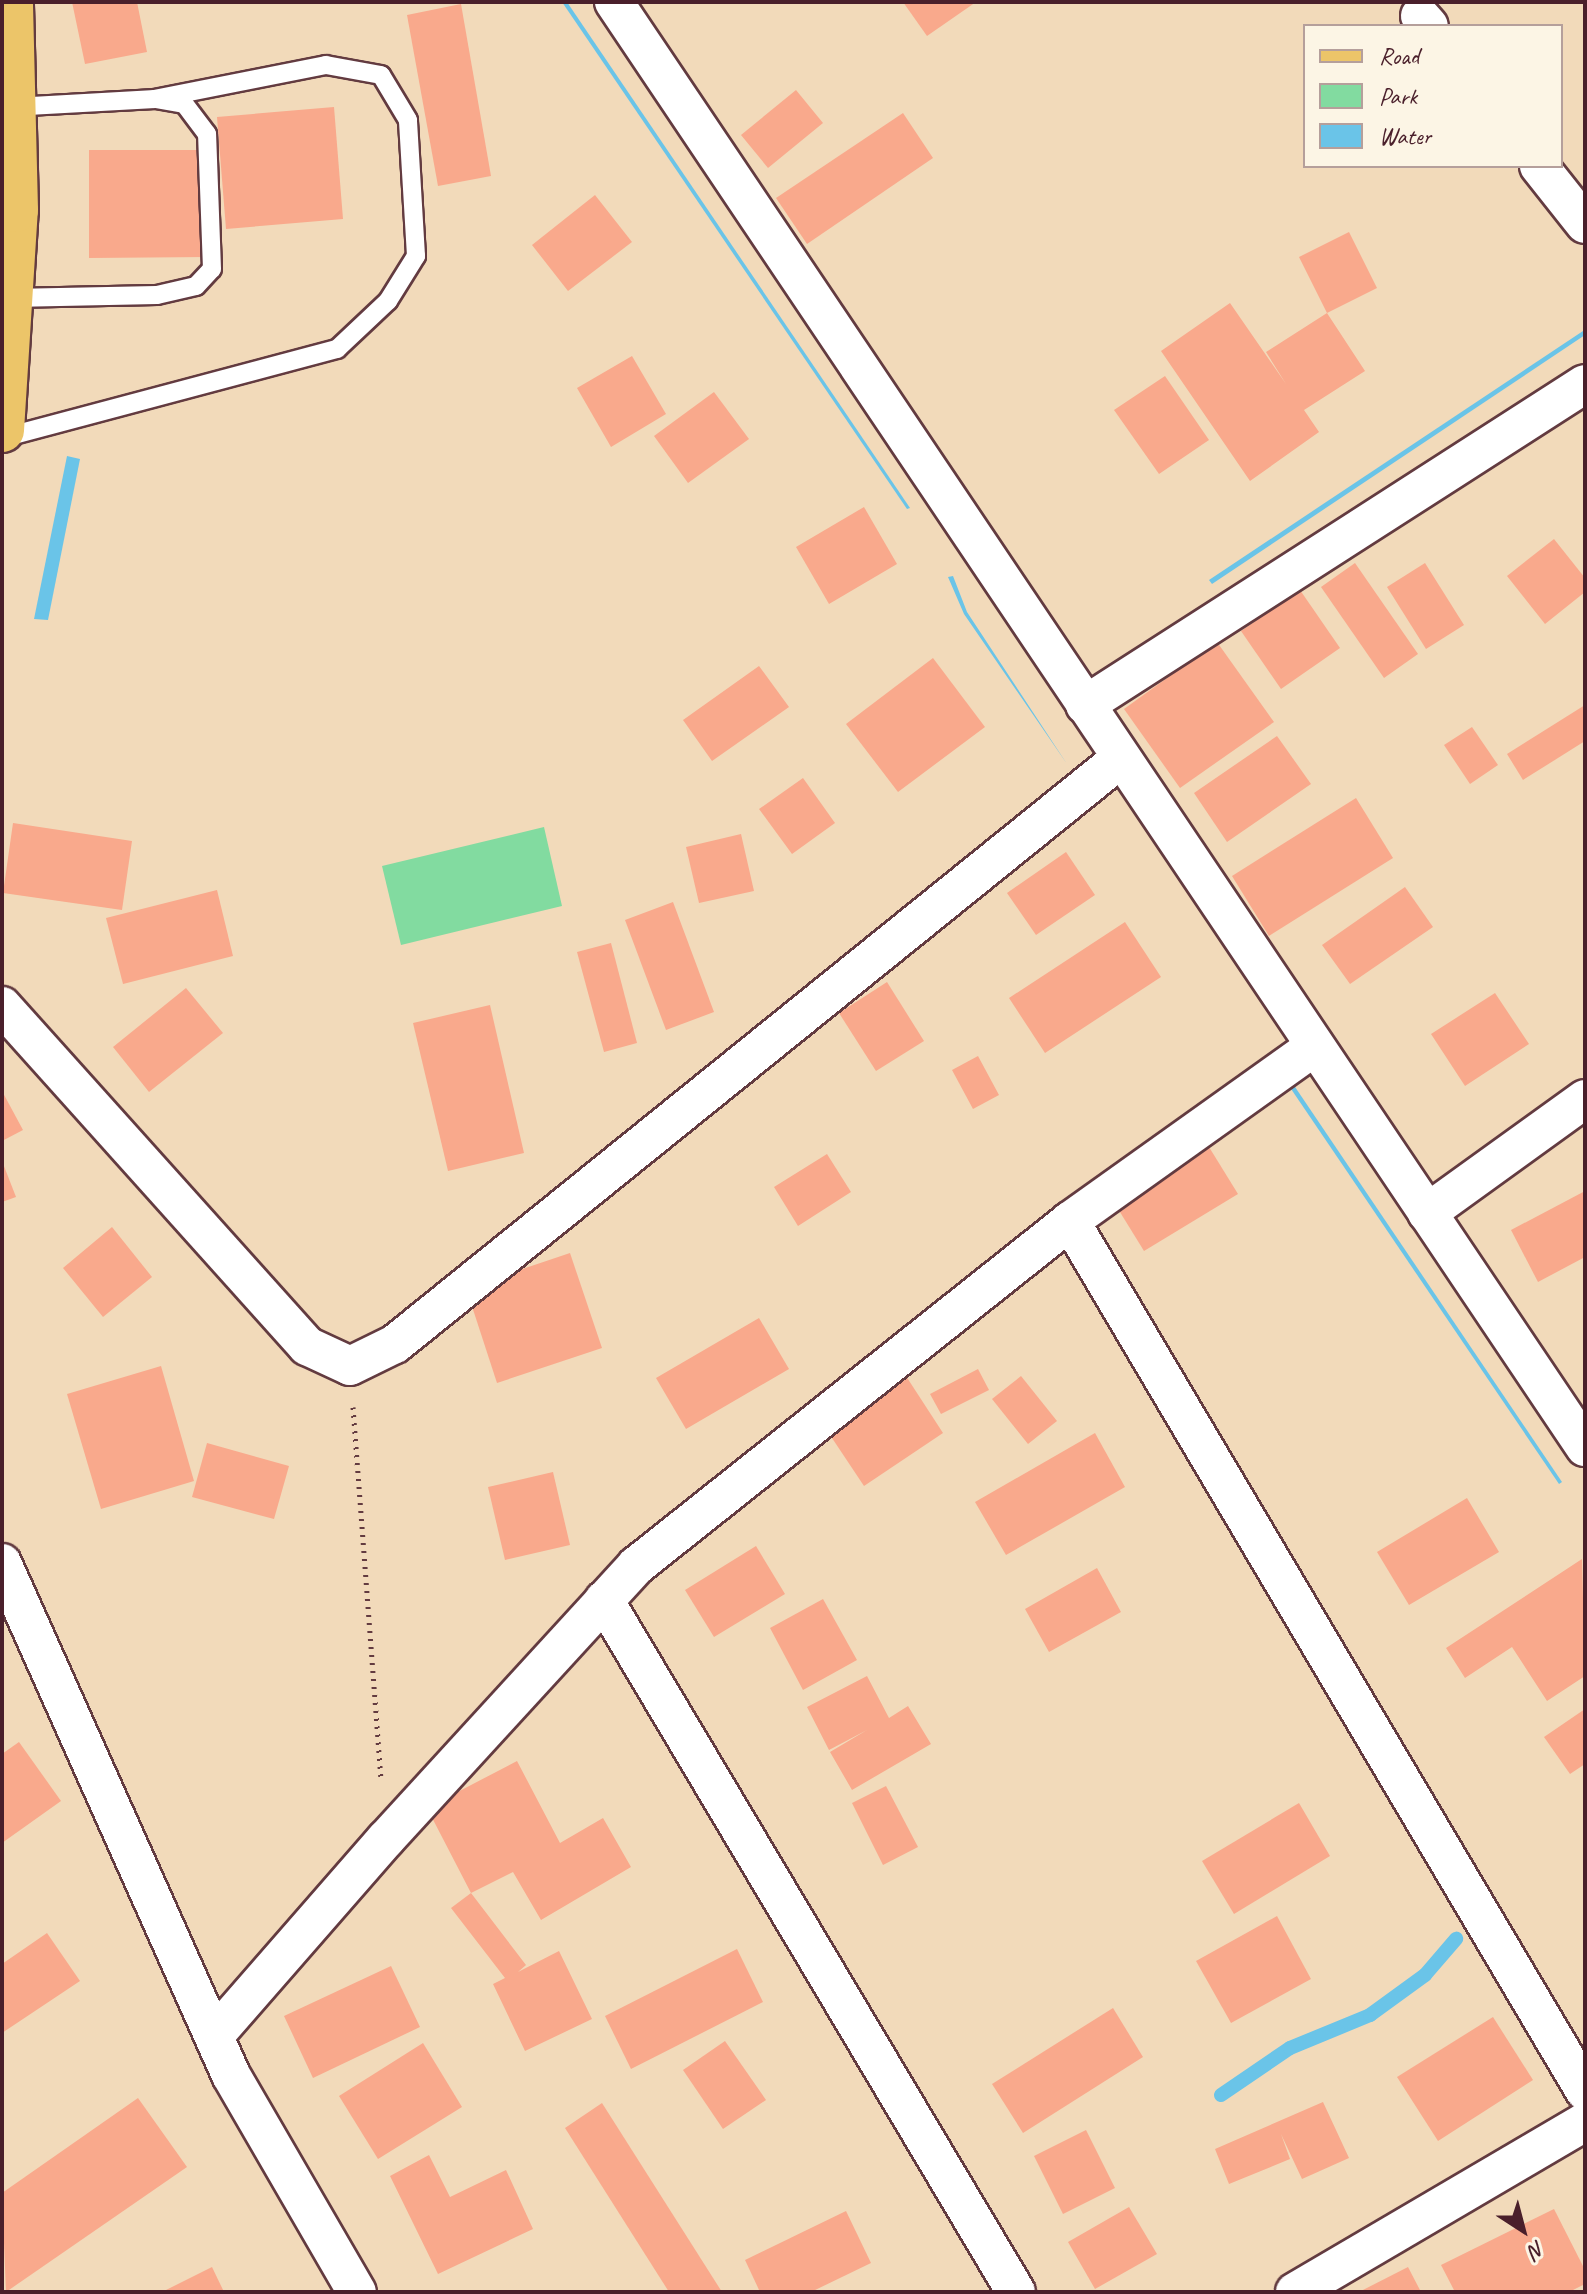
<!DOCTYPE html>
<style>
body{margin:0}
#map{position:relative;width:1587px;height:2294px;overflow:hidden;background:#f2daba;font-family:Caveat,sans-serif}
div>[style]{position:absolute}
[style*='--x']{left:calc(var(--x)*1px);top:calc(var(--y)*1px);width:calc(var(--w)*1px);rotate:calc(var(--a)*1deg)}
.green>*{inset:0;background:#82dba0}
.water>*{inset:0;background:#6ac4e8}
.stream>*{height:14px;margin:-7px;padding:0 7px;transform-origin:7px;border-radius:7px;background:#6ac4e8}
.building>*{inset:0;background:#f9a98c}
.path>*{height:5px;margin-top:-2.5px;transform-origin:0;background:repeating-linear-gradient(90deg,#633b40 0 2px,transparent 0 8px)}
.roads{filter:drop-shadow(2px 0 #633b40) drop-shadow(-2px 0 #633b40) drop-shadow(0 2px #633b40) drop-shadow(0 -2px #633b40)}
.lane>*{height:18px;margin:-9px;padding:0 9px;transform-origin:9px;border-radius:9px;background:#fff}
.street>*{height:38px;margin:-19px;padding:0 19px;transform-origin:19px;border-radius:19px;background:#fff}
.primary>*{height:44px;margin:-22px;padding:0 22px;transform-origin:22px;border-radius:22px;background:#ecc569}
span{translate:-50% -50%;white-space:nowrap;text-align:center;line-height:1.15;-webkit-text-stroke:6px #fcf5e5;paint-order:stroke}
.frame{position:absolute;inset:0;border:4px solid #4a1f2b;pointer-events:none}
.legend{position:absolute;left:1303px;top:24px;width:260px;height:144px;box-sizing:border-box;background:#fcf5e5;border:2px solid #b59f9b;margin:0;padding:10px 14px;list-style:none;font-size:24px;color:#4a1f2b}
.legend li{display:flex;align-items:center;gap:16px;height:40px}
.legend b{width:40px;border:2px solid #b59f9b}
.north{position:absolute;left:1483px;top:2190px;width:80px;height:80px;-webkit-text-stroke:6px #fcf5e5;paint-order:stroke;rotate:144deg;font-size:22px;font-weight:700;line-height:32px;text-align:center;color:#4a1f2b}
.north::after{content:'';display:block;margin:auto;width:28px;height:36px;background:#4a1f2b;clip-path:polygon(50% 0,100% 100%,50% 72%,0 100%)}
</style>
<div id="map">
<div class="green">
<div style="clip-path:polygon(544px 827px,562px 906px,401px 945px,382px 866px)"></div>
</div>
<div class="water">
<div style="clip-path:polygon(562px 2px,567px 2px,910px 508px,907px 509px)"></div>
<div style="clip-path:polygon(1583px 331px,1585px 335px,1212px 584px,1209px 580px)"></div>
<div style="clip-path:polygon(67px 456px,80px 459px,48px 620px,34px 619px)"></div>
<div style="clip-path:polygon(953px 576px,967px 612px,1067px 764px,964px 614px,948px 577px)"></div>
<div style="clip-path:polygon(1291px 1081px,1562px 1482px,1559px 1484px,1287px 1083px)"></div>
</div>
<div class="stream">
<div style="--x:1221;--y:2095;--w:83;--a:-34.3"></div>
<div style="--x:1290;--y:2048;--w:87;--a:-22.4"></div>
<div style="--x:1370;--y:2015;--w:68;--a:-36"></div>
<div style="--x:1425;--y:1975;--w:48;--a:-49.3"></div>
</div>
<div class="building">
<div style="clip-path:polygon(72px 2px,137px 2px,147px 52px,85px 64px)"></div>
<div style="clip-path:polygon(903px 2px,976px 2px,927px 36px)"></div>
<div style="clip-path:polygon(461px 4px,491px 176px,438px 186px,407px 15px)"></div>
<div style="clip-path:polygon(796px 90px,823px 123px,768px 168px,741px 135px)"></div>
<div style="clip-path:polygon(334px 107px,343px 219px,226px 229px,217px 117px)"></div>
<div style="clip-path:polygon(903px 113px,933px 158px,807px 244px,776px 198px)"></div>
<div style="clip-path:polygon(89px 150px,208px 150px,208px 257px,89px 258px)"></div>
<div style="clip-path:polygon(595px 195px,632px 242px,568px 291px,532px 245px)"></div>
<div style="clip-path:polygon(1349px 232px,1377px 288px,1327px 313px,1299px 257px)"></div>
<div style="clip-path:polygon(1230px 303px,1286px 384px,1266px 352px,1327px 313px,1365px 371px,1304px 410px,1319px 432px,1250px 481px,1161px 351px)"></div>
<div style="clip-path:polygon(632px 356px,666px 414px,611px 447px,577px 388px)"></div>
<div style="clip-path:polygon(1165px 376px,1209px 440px,1159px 474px,1114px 410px)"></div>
<div style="clip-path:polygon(714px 392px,749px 439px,688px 483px,654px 436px)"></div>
<div style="clip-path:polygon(864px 507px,897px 564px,829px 604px,796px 547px)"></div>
<div style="clip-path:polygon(1554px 539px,1585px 578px,1585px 592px,1545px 624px,1507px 576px)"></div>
<div style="clip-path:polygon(1355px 563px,1418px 654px,1384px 678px,1321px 587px)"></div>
<div style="clip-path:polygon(1425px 563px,1464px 625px,1426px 649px,1387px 587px)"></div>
<div style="clip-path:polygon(1300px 590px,1340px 648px,1281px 689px,1241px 631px)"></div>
<div style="clip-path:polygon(1217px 642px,1274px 722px,1180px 788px,1124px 709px)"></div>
<div style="clip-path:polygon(933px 658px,985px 727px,898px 792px,846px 724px)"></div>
<div style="clip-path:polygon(759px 666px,789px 707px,712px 761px,683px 720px)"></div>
<div style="clip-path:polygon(1585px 705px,1585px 741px,1523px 780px,1507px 754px)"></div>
<div style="clip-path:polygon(1472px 727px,1498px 765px,1470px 784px,1444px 745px)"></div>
<div style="clip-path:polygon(1277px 736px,1311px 784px,1227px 842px,1194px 793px)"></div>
<div style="clip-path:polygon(803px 778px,835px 823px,792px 854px,759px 809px)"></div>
<div style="clip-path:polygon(1356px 798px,1393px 858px,1269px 936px,1232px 876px)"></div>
<div style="clip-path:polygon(13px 823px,132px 841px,122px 910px,3px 893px)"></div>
<div style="clip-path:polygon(741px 834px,754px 891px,699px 903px,686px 847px)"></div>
<div style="clip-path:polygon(1066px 852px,1095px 895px,1036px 935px,1007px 893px)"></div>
<div style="clip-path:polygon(1405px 887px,1433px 927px,1350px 984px,1322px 945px)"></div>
<div style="clip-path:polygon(217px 890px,233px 956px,123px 984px,106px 918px)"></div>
<div style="clip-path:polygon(673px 902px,714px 1012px,666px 1030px,625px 920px)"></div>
<div style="clip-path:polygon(1125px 922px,1161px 977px,1045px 1053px,1009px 998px)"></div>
<div style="clip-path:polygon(611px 943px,637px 1043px,604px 1052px,577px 952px)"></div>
<div style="clip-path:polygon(887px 982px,924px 1041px,876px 1071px,839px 1013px)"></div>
<div style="clip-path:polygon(186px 988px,223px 1033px,149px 1092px,113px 1047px)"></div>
<div style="clip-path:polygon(1495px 993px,1529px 1044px,1465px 1086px,1431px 1034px)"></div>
<div style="clip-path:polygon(490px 1005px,524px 1153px,448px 1171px,413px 1023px)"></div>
<div style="clip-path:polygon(978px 1056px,999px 1095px,973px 1109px,952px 1070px)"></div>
<div style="clip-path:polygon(2px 1091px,23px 1130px,2px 1141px)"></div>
<div style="clip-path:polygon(1209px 1147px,1238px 1194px,1144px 1251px,1115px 1204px)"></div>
<div style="clip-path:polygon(827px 1154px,851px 1192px,798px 1226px,774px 1187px)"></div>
<div style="clip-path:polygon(2px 1161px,16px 1197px,2px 1202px)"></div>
<div style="clip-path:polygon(1585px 1191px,1585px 1257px,1538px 1282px,1511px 1230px)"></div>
<div style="clip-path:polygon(112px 1227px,152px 1277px,103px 1317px,63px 1268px)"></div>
<div style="clip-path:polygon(570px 1253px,602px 1348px,497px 1383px,466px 1288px)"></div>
<div style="clip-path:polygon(759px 1318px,789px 1369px,686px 1429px,656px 1378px)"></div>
<div style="clip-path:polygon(161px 1366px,194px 1481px,101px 1509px,67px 1394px)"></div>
<div style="clip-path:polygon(978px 1369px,989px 1390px,941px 1414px,930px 1394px)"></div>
<div style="clip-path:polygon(904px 1373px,943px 1433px,864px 1486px,824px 1426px)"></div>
<div style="clip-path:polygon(1021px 1376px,1057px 1421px,1028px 1444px,992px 1399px)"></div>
<div style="clip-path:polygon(1095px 1433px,1125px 1487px,1006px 1555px,975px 1502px)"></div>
<div style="clip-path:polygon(207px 1443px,289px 1466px,274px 1519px,192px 1497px)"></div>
<div style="clip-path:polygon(553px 1472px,570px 1545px,505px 1560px,488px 1487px)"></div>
<div style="clip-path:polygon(1467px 1498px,1499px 1552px,1409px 1605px,1377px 1552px)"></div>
<div style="clip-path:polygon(756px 1546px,785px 1594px,714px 1637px,685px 1590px)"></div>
<div style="clip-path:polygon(1582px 1559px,1585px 1676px,1547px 1701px,1512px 1647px,1465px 1678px,1446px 1648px)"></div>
<div style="clip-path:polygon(1097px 1568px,1121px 1612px,1049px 1652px,1025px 1609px)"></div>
<div style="clip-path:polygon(823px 1599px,857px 1660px,803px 1690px,770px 1628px)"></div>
<div style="clip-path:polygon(867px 1676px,889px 1718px,908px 1706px,931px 1744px,852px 1790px,830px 1752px,867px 1730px,829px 1750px,807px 1707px)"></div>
<div style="clip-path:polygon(1585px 1709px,1585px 1764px,1570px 1774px,1544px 1737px)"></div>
<div style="clip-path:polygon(19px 1742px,61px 1801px,2px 1843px,2px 1754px)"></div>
<div style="clip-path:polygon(517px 1761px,560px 1843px,603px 1818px,631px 1867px,541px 1920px,513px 1872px,471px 1893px,427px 1808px)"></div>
<div style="clip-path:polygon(886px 1786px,918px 1847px,883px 1865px,852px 1803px)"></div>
<div style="clip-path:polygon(1299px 1803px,1330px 1856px,1234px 1914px,1202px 1861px)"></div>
<div style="clip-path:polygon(471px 1893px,526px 1965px,518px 1972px,559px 1951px,592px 2019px,525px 2051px,493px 1984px,505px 1978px,451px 1908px)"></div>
<div style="clip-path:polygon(1277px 1916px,1311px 1979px,1231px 2023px,1196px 1961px)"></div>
<div style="clip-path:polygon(47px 1933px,80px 1981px,2px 2033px,2px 1964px)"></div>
<div style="clip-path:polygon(737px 1949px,763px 2002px,631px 2069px,605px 2016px)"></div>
<div style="clip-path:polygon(391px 1966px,420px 2027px,313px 2078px,284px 2016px)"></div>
<div style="clip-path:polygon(1113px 2008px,1143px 2057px,1023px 2133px,992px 2084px)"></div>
<div style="clip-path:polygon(1493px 2017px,1533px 2080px,1438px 2141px,1397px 2077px)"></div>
<div style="clip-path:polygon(725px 2041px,766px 2100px,723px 2129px,683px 2070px)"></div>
<div style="clip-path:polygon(423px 2043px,462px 2107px,378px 2159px,339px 2096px)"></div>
<div style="clip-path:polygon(138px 2098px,187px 2167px,6px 2292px,2px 2193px)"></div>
<div style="clip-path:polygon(1323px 2102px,1349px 2158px,1302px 2179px,1281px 2134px,1290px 2159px,1229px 2184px,1215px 2149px)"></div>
<div style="clip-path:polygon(602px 2103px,722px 2292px,669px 2292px,565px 2128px)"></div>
<div style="clip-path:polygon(1086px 2130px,1115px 2188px,1063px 2214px,1034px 2156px)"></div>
<div style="clip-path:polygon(429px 2155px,450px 2197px,506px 2170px,533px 2229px,438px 2274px,390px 2176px)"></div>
<div style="clip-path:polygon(1129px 2207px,1157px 2254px,1095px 2289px,1068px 2242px)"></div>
<div style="clip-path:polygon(1554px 2209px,1585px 2270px,1585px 2284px,1569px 2292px,1455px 2292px,1441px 2265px)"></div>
<div style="clip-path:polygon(846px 2211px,871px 2263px,811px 2292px,760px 2292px,745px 2260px)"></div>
<div style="clip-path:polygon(212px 2267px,224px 2292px,162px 2292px)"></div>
<div style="clip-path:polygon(1408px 2267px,1421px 2292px,1359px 2292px)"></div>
</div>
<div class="path">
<div style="--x:353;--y:1407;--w:373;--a:85.7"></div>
</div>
<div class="roads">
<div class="lane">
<div style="--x:11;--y:298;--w:146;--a:-1.2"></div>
<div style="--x:157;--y:295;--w:40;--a:-13"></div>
<div style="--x:196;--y:286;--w:23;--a:-47"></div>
<div style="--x:212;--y:269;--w:135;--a:-92.1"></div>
<div style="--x:207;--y:134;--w:38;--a:-127"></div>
<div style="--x:184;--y:104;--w:29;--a:-170"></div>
<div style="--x:155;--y:99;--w:141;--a:176.8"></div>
<div style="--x:2;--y:438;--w:347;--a:-14.9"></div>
<div style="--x:337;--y:349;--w:70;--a:-43.3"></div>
<div style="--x:388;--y:301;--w:53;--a:-58.1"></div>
<div style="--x:416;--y:256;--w:136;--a:-93.4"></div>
<div style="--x:408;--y:120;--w:52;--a:-121"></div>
<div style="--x:381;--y:75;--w:56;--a:-169.7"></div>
<div style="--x:326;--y:65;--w:174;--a:168.8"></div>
</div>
<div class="street">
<div style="--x:614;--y:2;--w:1741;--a:56.1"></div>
<div style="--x:1420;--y:16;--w:13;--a:48"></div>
<div style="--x:1539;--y:166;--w:74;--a:51.6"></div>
<div style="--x:1085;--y:705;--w:594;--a:-32.7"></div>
<div style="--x:2;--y:1006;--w:457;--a:48.1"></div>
<div style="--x:307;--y:1346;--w:47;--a:24.9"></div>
<div style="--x:350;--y:1366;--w:50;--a:-26.1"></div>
<div style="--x:395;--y:1344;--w:932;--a:-38.9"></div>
<div style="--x:1427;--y:1213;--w:195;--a:-35.8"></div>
<div style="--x:1070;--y:1221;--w:1011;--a:59.38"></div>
<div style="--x:2;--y:1563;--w:561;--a:65.9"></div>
<div style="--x:231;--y:2075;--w:251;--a:59.9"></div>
<div style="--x:604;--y:1600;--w:805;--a:59.23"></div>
<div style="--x:214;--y:2036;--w:262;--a:-48.9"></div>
<div style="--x:386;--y:1839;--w:370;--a:-47.5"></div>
<div style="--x:636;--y:1566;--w:554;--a:-38.48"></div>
<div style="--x:1070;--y:1221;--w:300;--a:-35.5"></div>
<div style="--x:1295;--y:2292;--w:336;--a:-30.4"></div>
</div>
<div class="primary">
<div style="--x:2;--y:430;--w:220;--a:-86.4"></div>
<div style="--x:16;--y:210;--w:208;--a:-91.4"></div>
</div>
</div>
<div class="frame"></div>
<ul class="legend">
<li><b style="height:10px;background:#ecc569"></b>Road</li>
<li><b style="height:22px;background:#82dba0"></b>Park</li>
<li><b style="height:22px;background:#6ac4e8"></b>Water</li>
</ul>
<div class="north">N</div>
</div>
